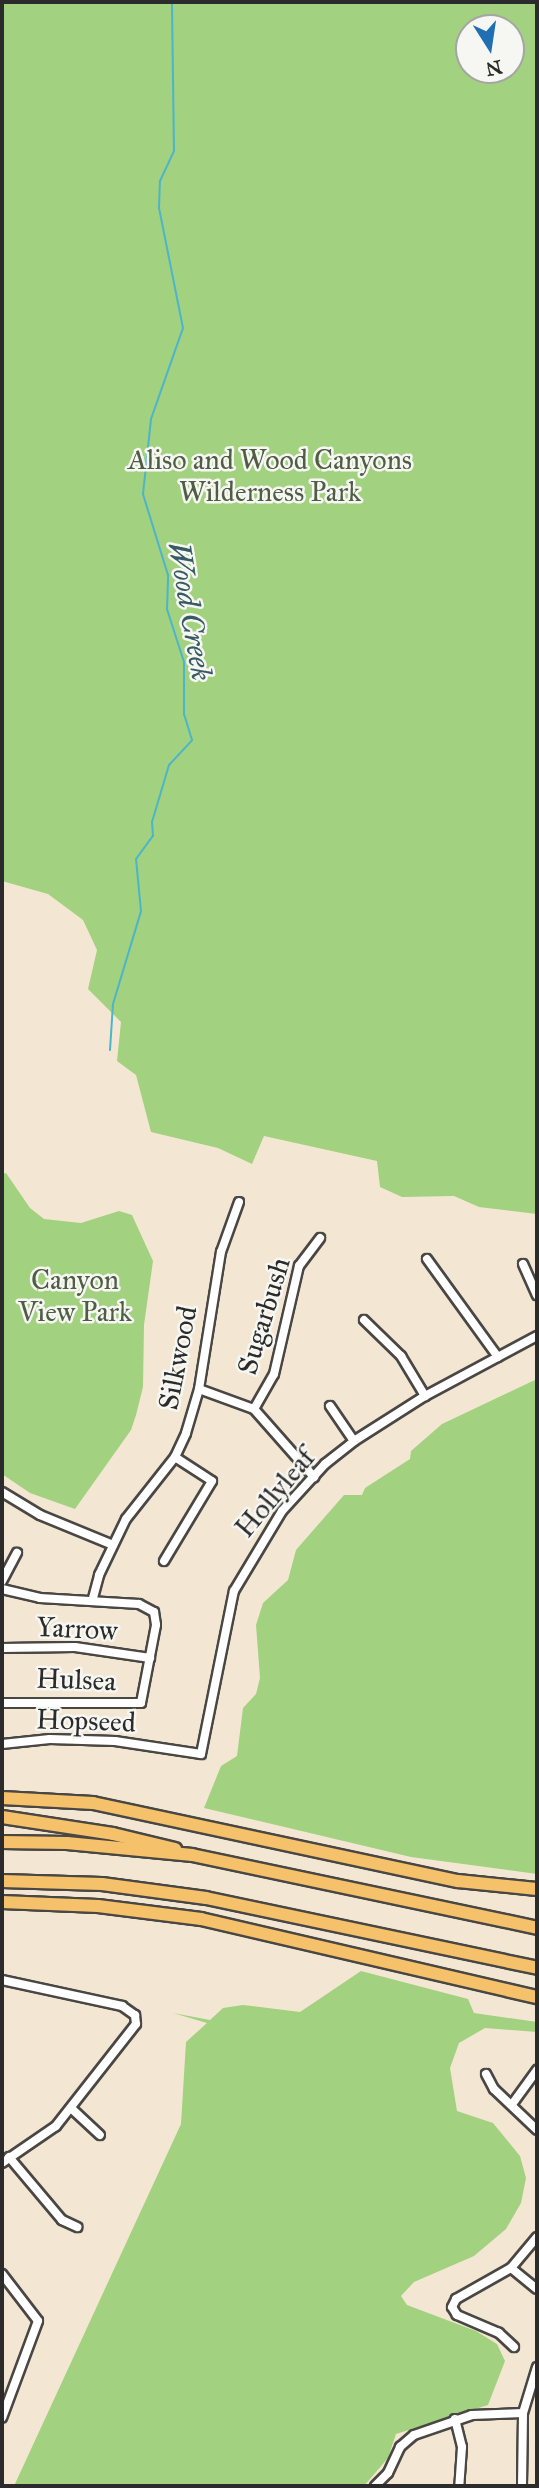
<!DOCTYPE html>
<style>
body{margin:0}
#map{position:relative;width:539px;height:2488px;overflow:hidden;background:#f3e7d3;font-family:"IM FELL Great Primer",serif}
div>[style]{position:absolute}
[style*='--x']{left:calc(var(--x)*1px);top:calc(var(--y)*1px);width:calc(var(--w)*1px);rotate:calc(var(--a)*1deg)}
.green>*{inset:0;background:#a2d180}
.stream>*{height:2px;margin:-1px;padding:0 1px;transform-origin:1px;border-radius:1px;background:#4cb5ca}
.roads{filter:drop-shadow(2px 0 #494744) drop-shadow(-2px 0 #494744) drop-shadow(0 2px #494744) drop-shadow(0 -2px #494744)}
.minor>*{height:8px;margin:-4px;padding:0 4px;transform-origin:4px;border-radius:4px;background:#fff}
.highway>*{height:12px;margin:-6px;padding:0 6px;transform-origin:6px;border-radius:6px;background:#f5c16b}
span{translate:-50% -50%;white-space:nowrap;text-align:center;line-height:1.15;-webkit-text-stroke:5px #f6f6f2;paint-order:stroke}
.park-label{font-size:28px;color:#4f5d44}
.street-label{font-size:28px;color:#2b2b2b}
.water-label{font-size:30px;color:#375b63;font-style:italic}
.frame{position:absolute;inset:0;border:4px solid #2b2b2b;pointer-events:none}
.north{position:absolute;left:455px;top:14px;width:70px;height:70px;box-sizing:border-box;background:#f6f6f2;border:2px solid #a5a5a2;border-radius:50%;rotate:168deg;font-size:19px;font-weight:700;line-height:28px;text-align:center;color:#2b2b2b}
.north::after{content:'';display:block;margin:auto;width:24px;height:32px;background:#1f6fb2;clip-path:polygon(50% 0,100% 100%,50% 72%,0 100%)}
</style>
<div id="map">
<div class="green">
<div style="clip-path:polygon(evenodd,2px 2px,537px 2px,537px 1214px,479px 1207px,454px 1196px,402px 1197px,380px 1187px,377px 1161px,264px 1136px,252px 1164px,218px 1148px,151px 1132px,136px 1075px,117px 1061px,121px 1022px,88px 989px,97px 950px,83px 920px,48px 894px,2px 881px,2px 2px,511px 28px,511px 70px,469px 70px,469px 28px,511px 28px)"></div>
<div style="clip-path:polygon(6px 1173px,30px 1208px,44px 1219px,81px 1223px,119px 1211px,132px 1215px,153px 1261px,144px 1325px,143px 1387px,136px 1415px,131px 1430px,75px 1509px,30px 1493px,2px 1474px,2px 1174px)"></div>
<div style="clip-path:polygon(537px 1379px,537px 1874px,411px 1857px,204px 1808px,221px 1766px,237px 1756px,243px 1708px,256px 1694px,260px 1678px,256px 1625px,263px 1603px,288px 1580px,296px 1550px,344px 1495px,362px 1495px,365px 1488px,410px 1459px,411px 1451px,442px 1424px)"></div>
<div style="clip-path:polygon(361px 1971px,468px 1999px,474px 2013px,537px 2022px,537px 2032px,485px 2028px,459px 2043px,450px 2068px,457px 2111px,493px 2123px,520px 2156px,526px 2178px,521px 2203px,506px 2229px,474px 2256px,414px 2282px,401px 2296px,407px 2305px,476px 2331px,497px 2344px,505px 2361px,488px 2405px,396px 2434px,388px 2458px,364px 2486px,14px 2486px,181px 2124px,186px 2042px,207px 2023px,173px 2013px,210px 2020px,223px 2008px,243px 2005px,300px 2012px)"></div>
</div>
<div class="stream">
<div style="--x:110;--y:1050;--w:46;--a:-86.3"></div>
<div style="--x:113;--y:1004;--w:97;--a:-73.2"></div>
<div style="--x:141;--y:911;--w:52;--a:-95.5"></div>
<div style="--x:136;--y:859;--w:29;--a:-54"></div>
<div style="--x:153;--y:836;--w:14;--a:-94"></div>
<div style="--x:152;--y:822;--w:59;--a:-73.4"></div>
<div style="--x:169;--y:765;--w:34;--a:-47"></div>
<div style="--x:192;--y:740;--w:27;--a:-107"></div>
<div style="--x:184;--y:714;--w:52;--a:-90"></div>
<div style="--x:184;--y:662;--w:56;--a:-107.8"></div>
<div style="--x:167;--y:609;--w:34;--a:-88"></div>
<div style="--x:168;--y:575;--w:85;--a:-107.2"></div>
<div style="--x:143;--y:494;--w:75;--a:-83.9"></div>
<div style="--x:151;--y:419;--w:96;--a:-70.6"></div>
<div style="--x:183;--y:328;--w:122;--a:-101.3"></div>
<div style="--x:159;--y:208;--w:27;--a:-88"></div>
<div style="--x:160;--y:181;--w:33;--a:-65"></div>
<div style="--x:174;--y:151;--w:149;--a:-90.8"></div>
</div>
<div class="roads">
<div class="minor">
<div style="--x:427;--y:1259;--w:121;--a:54.1"></div>
<div style="--x:523;--y:1264;--w:34;--a:66"></div>
<div style="--x:364;--y:1320;--w:52;--a:44.2"></div>
<div style="--x:401;--y:1356;--w:47;--a:59"></div>
<div style="--x:199;--y:1389;--w:59;--a:20"></div>
<div style="--x:254;--y:1409;--w:91;--a:48.6"></div>
<div style="--x:330;--y:1406;--w:42;--a:55.6"></div>
<div style="--x:254;--y:1409;--w:40;--a:-60.3"></div>
<div style="--x:274;--y:1374;--w:111;--a:-77"></div>
<div style="--x:299;--y:1266;--w:35;--a:-53"></div>
<div style="--x:2;--y:1492;--w:44;--a:31.2"></div>
<div style="--x:40;--y:1515;--w:79;--a:22.3"></div>
<div style="--x:164;--y:1561;--w:93;--a:-59"></div>
<div style="--x:212;--y:1481;--w:44;--a:-147"></div>
<div style="--x:2;--y:1581;--w:32;--a:-62"></div>
<div style="--x:2;--y:1589;--w:39;--a:13"></div>
<div style="--x:40;--y:1598;--w:99;--a:3.5"></div>
<div style="--x:139;--y:1604;--w:17;--a:28"></div>
<div style="--x:154;--y:1612;--w:13;--a:81"></div>
<div style="--x:156;--y:1625;--w:79;--a:100.9"></div>
<div style="--x:141;--y:1703;--w:139;--a:180"></div>
<div style="--x:93;--y:1598;--w:24;--a:-75"></div>
<div style="--x:99;--y:1575;--w:62;--a:-64.3"></div>
<div style="--x:126;--y:1519;--w:79;--a:-51.7"></div>
<div style="--x:175;--y:1457;--w:26;--a:-65"></div>
<div style="--x:186;--y:1433;--w:46;--a:-73.5"></div>
<div style="--x:199;--y:1389;--w:139;--a:-80.9"></div>
<div style="--x:221;--y:1252;--w:53;--a:-70.2"></div>
<div style="--x:2;--y:1648;--w:73;--a:-0.8"></div>
<div style="--x:75;--y:1647;--w:76;--a:8.3"></div>
<div style="--x:2;--y:1744;--w:48;--a:-5.9"></div>
<div style="--x:50;--y:1739;--w:65;--a:1.8"></div>
<div style="--x:115;--y:1741;--w:87;--a:8.6"></div>
<div style="--x:201;--y:1754;--w:166;--a:-78.6"></div>
<div style="--x:234;--y:1591;--w:93;--a:-59"></div>
<div style="--x:282;--y:1511;--w:64;--a:-47.5"></div>
<div style="--x:325;--y:1464;--w:37;--a:-38"></div>
<div style="--x:354;--y:1441;--w:84;--a:-32.4"></div>
<div style="--x:425;--y:1396;--w:127;--a:-28.2"></div>
<div style="--x:2;--y:1980;--w:123;--a:12.2"></div>
<div style="--x:122;--y:2006;--w:16;--a:35"></div>
<div style="--x:135;--y:2015;--w:9;--a:84"></div>
<div style="--x:136;--y:2024;--w:130;--a:128.1"></div>
<div style="--x:56;--y:2126;--w:65;--a:145.6"></div>
<div style="--x:486;--y:2074;--w:17;--a:62"></div>
<div style="--x:494;--y:2089;--w:59;--a:43.6"></div>
<div style="--x:513;--y:2103;--w:41;--a:-54"></div>
<div style="--x:72;--y:2109;--w:38;--a:43"></div>
<div style="--x:9;--y:2157;--w:82;--a:49.9"></div>
<div style="--x:62;--y:2220;--w:17;--a:25"></div>
<div style="--x:511;--y:2268;--w:33;--a:39"></div>
<div style="--x:2;--y:2274;--w:59;--a:52.5"></div>
<div style="--x:38;--y:2321;--w:103;--a:110.4"></div>
<div style="--x:514;--y:2347;--w:21;--a:-137"></div>
<div style="--x:499;--y:2333;--w:46;--a:-156.8"></div>
<div style="--x:457;--y:2315;--w:9;--a:-122"></div>
<div style="--x:452;--y:2307;--w:9;--a:-63"></div>
<div style="--x:456;--y:2299;--w:63;--a:-29.4"></div>
<div style="--x:511;--y:2268;--w:40;--a:-50"></div>
<div style="--x:455;--y:2419;--w:29;--a:76"></div>
<div style="--x:462;--y:2447;--w:39;--a:94"></div>
<div style="--x:375;--y:2486;--w:18;--a:-45"></div>
<div style="--x:388;--y:2473;--w:29;--a:-65"></div>
<div style="--x:400;--y:2447;--w:18;--a:-41"></div>
<div style="--x:414;--y:2435;--w:61;--a:-19"></div>
<div style="--x:472;--y:2415;--w:51;--a:-2.2"></div>
<div style="--x:522;--y:2486;--w:73;--a:-89.2"></div>
<div style="--x:523;--y:2413;--w:48;--a:-73.1"></div>
</div>
<div class="highway">
<div style="--x:2;--y:1798;--w:91;--a:3.1"></div>
<div style="--x:93;--y:1803;--w:373;--a:12.1"></div>
<div style="--x:458;--y:1881;--w:79;--a:5.8"></div>
<div style="--x:2;--y:1817;--w:112;--a:8.7"></div>
<div style="--x:113;--y:1834;--w:64;--a:13.6"></div>
<div style="--x:2;--y:1842;--w:65;--a:0.9"></div>
<div style="--x:67;--y:1843;--w:126;--a:5.5"></div>
<div style="--x:192;--y:1855;--w:353;--a:11.9"></div>
<div style="--x:2;--y:1881;--w:100;--a:1.7"></div>
<div style="--x:102;--y:1884;--w:105;--a:7.7"></div>
<div style="--x:206;--y:1898;--w:338;--a:11.9"></div>
<div style="--x:2;--y:1902;--w:96;--a:2.4"></div>
<div style="--x:98;--y:1906;--w:104;--a:7.2"></div>
<div style="--x:201;--y:1919;--w:345;--a:13.1"></div>
</div>
</div>
<div class="park-label">
<span style="left:270px;top:476px">Aliso and Wood Canyons<br>Wilderness Park</span>
<span style="left:75px;top:1296px">Canyon<br>View Park</span>
</div>
<div class="street-label">
<span style="left:264px;top:1316px;rotate:-73deg">Sugarbush</span>
<span style="left:178px;top:1358px;rotate:-79deg">Silkwood</span>
<span style="left:275px;top:1493px;rotate:-50deg">Hollyleaf</span>
<span style="left:77px;top:1629px;rotate:3deg">Yarrow</span>
<span style="left:76px;top:1680px;rotate:2deg">Hulsea</span>
<span style="left:86px;top:1721px;rotate:2deg">Hopseed</span>
</div>
<div class="water-label">
<span style="left:190px;top:611px;rotate:80deg">Wood Creek</span>
</div>
<div class="frame"></div>
<div class="north">N</div>
</div>
